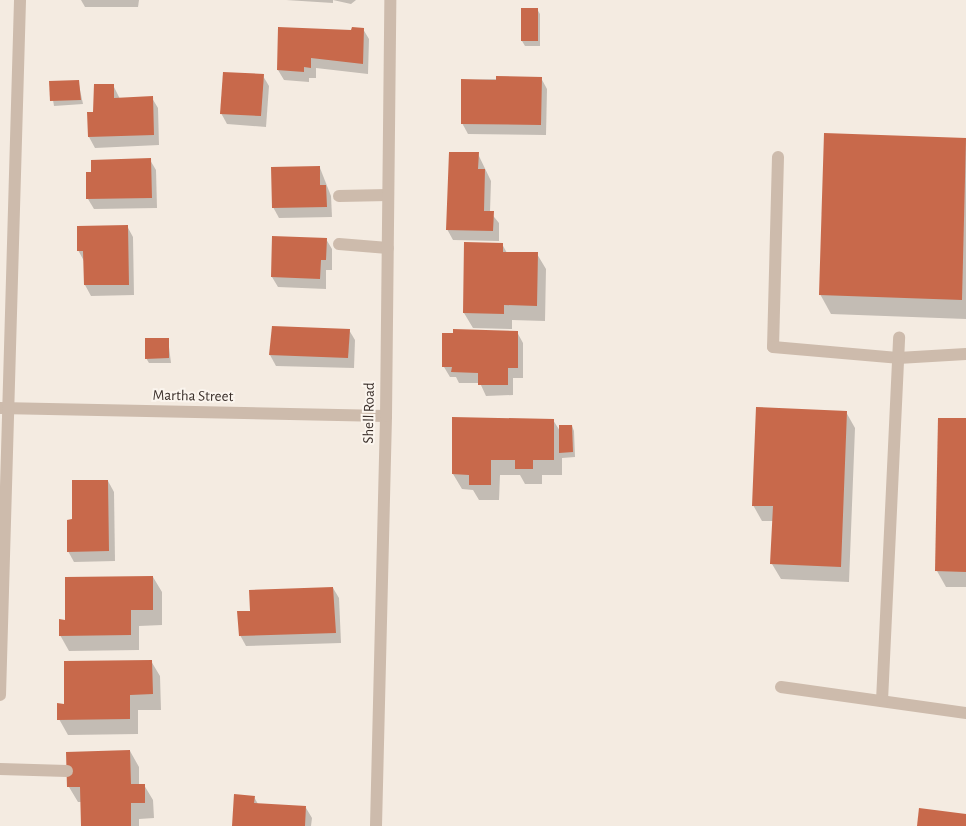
<!DOCTYPE html>
<style>
body{margin:0}
#map{position:relative;width:966px;height:826px;overflow:hidden;background:#f4ebe1;font-family:"Alegreya Sans",sans-serif}
div>[style]{position:absolute}
[style*='--x']{left:calc(var(--x)*1px);top:calc(var(--y)*1px);width:calc(var(--w)*1px);rotate:calc(var(--a)*1deg)}
.shadow>*{inset:0;background:#0003}
.building>*{inset:0;background:#c8694b}
.minor>*{height:12px;margin:-6px;padding:0 6px;transform-origin:6px;border-radius:6px;background:#cdbbac}
span{translate:-50% -50%;white-space:nowrap;text-align:center;line-height:1.15;-webkit-text-stroke:4px #fbf5ee;paint-order:stroke}
.street-label{font-size:15px;color:#3b302b}
</style>
<div id="map">
<div class="shadow">
<div style="clip-path:polygon(81px 0,139px 0,138px 7px,85px 7px)"></div>
<div style="clip-path:polygon(286px 0,356px 0,351px 4px,333px 0,333px 3px)"></div>
<div style="clip-path:polygon(522px 9px,537px 9px,540px 14px,540px 46px,525px 46px,522px 41px)"></div>
<div style="clip-path:polygon(363px 29px,369px 39px,368px 74px,316px 68px,316px 78px,309px 78px,309px 82px,284px 80px,278px 70px)"></div>
<div style="clip-path:polygon(263px 76px,269px 86px,266px 127px,227px 124px,221px 113px)"></div>
<div style="clip-path:polygon(541px 78px,547px 89px,546px 135px,468px 134px,462px 123px,462px 80px)"></div>
<div style="clip-path:polygon(78px 81px,83px 104px,54px 106px,50px 82px)"></div>
<div style="clip-path:polygon(113px 85px,120px 99px,152px 98px,158px 108px,159px 145px,95px 148px,89px 137px,89px 113px,94px 113px)"></div>
<div style="clip-path:polygon(825px 134px,966px 139px,966px 319px,831px 314px,820px 294px)"></div>
<div style="clip-path:polygon(478px 154px,491px 181px,490px 212px,499px 223px,499px 241px,453px 240px,447px 229px)"></div>
<div style="clip-path:polygon(150px 160px,156px 170px,157px 208px,94px 209px,88px 199px)"></div>
<div style="clip-path:polygon(320px 168px,331px 196px,332px 217px,279px 218px,273px 207px)"></div>
<div style="clip-path:polygon(127px 226px,133px 237px,134px 295px,91px 296px,85px 285px,84px 261px,78px 250px)"></div>
<div style="clip-path:polygon(326px 239px,332px 249px,332px 270px,326px 270px,326px 289px,278px 287px,272px 277px)"></div>
<div style="clip-path:polygon(502px 244px,507px 253px,537px 254px,546px 269px,545px 321px,512px 320px,512px 329px,473px 328px,464px 313px)"></div>
<div style="clip-path:polygon(274px 327px,349px 330px,355px 340px,354px 368px,276px 366px,270px 355px)"></div>
<div style="clip-path:polygon(517px 332px,523px 343px,523px 378px,513px 378px,513px 395px,486px 396px,480px 383px,459px 383px,456px 377px,450px 377px,444px 367px)"></div>
<div style="clip-path:polygon(168px 339px,171px 363px,149px 363px,146px 358px)"></div>
<div style="clip-path:polygon(846px 412px,855px 428px,849px 582px,781px 579px,772px 564px,774px 521px,762px 521px,753px 505px)"></div>
<div style="clip-path:polygon(939px 419px,966px 420px,966px 587px,946px 587px,937px 571px)"></div>
<div style="clip-path:polygon(553px 420px,560px 431px,572px 426px,574px 431px,575px 457px,562px 458px,562px 475px,542px 475px,542px 484px,525px 484px,520px 475px,500px 475px,499px 500px,479px 500px,473px 490px,462px 489px,453px 474px)"></div>
<div style="clip-path:polygon(108px 481px,114px 492px,115px 561px,74px 562px,68px 551px)"></div>
<div style="clip-path:polygon(153px 577px,162px 592px,162px 625px,139px 626px,139px 650px,69px 651px,60px 635px,66px 621px)"></div>
<div style="clip-path:polygon(333px 588px,339px 598px,341px 643px,246px 646px,240px 635px,252px 612px)"></div>
<div style="clip-path:polygon(151px 661px,160px 676px,161px 710px,138px 710px,138px 734px,68px 735px,59px 719px,65px 705px)"></div>
<div style="clip-path:polygon(130px 751px,139px 767px,139px 785px,144px 785px,153px 800px,154px 818px,139px 819px,139px 826px,74px 826px,82px 826px,82px 802px,78px 802px,69px 787px)"></div>
<div style="clip-path:polygon(254px 797px,258px 804px,306px 808px,312px 818px,311px 826px,233px 826px)"></div>
</div>
<div class="building">
<div style="clip-path:polygon(521px 8px,538px 8px,538px 41px,521px 41px)"></div>
<div style="clip-path:polygon(278px 27px,351px 30px,352px 27px,364px 28px,363px 64px,311px 58px,311px 68px,304px 67px,304px 72px,277px 70px)"></div>
<div style="clip-path:polygon(223px 72px,264px 74px,261px 116px,220px 114px)"></div>
<div style="clip-path:polygon(496px 76px,542px 77px,541px 125px,461px 124px,461px 79px,496px 80px)"></div>
<div style="clip-path:polygon(79px 80px,81px 100px,50px 101px,49px 81px)"></div>
<div style="clip-path:polygon(94px 84px,114px 84px,114px 98px,153px 96px,154px 135px,88px 137px,87px 112px,93px 112px)"></div>
<div style="clip-path:polygon(824px 133px,966px 138px,962px 300px,819px 295px)"></div>
<div style="clip-path:polygon(449px 152px,479px 152px,478px 169px,485px 169px,484px 211px,494px 211px,493px 231px,446px 230px)"></div>
<div style="clip-path:polygon(151px 158px,152px 198px,86px 199px,86px 172px,91px 172px,91px 160px)"></div>
<div style="clip-path:polygon(320px 166px,320px 185px,326px 185px,327px 207px,272px 208px,271px 167px)"></div>
<div style="clip-path:polygon(128px 225px,129px 285px,84px 285px,83px 251px,77px 251px,77px 226px)"></div>
<div style="clip-path:polygon(272px 236px,327px 238px,326px 260px,321px 260px,320px 279px,271px 277px)"></div>
<div style="clip-path:polygon(464px 242px,503px 243px,503px 252px,538px 252px,537px 306px,504px 305px,504px 314px,463px 313px)"></div>
<div style="clip-path:polygon(272px 326px,350px 329px,348px 358px,269px 355px)"></div>
<div style="clip-path:polygon(453px 329px,518px 331px,518px 368px,508px 368px,508px 385px,478px 385px,478px 373px,451px 372px,452px 367px,442px 367px,442px 333px,453px 333px)"></div>
<div style="clip-path:polygon(145px 338px,169px 338px,169px 358px,145px 359px)"></div>
<div style="clip-path:polygon(756px 407px,847px 411px,841px 567px,770px 564px,773px 506px,752px 506px)"></div>
<div style="clip-path:polygon(452px 417px,554px 419px,554px 460px,533px 460px,533px 469px,515px 469px,515px 460px,491px 460px,491px 485px,469px 485px,469px 475px,452px 474px)"></div>
<div style="clip-path:polygon(938px 418px,966px 418px,966px 572px,935px 571px)"></div>
<div style="clip-path:polygon(559px 425px,572px 425px,573px 452px,559px 453px)"></div>
<div style="clip-path:polygon(72px 480px,108px 480px,109px 551px,67px 552px,67px 520px,72px 519px)"></div>
<div style="clip-path:polygon(153px 576px,153px 610px,131px 610px,131px 635px,59px 636px,59px 619px,65px 620px,65px 577px)"></div>
<div style="clip-path:polygon(333px 587px,336px 633px,239px 636px,237px 611px,250px 611px,249px 590px)"></div>
<div style="clip-path:polygon(152px 660px,153px 694px,130px 695px,130px 719px,57px 720px,57px 703px,64px 704px,64px 661px)"></div>
<div style="clip-path:polygon(130px 750px,131px 784px,145px 784px,145px 803px,131px 803px,131px 826px,81px 826px,80px 787px,67px 787px,66px 752px)"></div>
<div style="clip-path:polygon(234px 794px,255px 796px,254px 803px,306px 806px,305px 826px,232px 826px)"></div>
<div style="clip-path:polygon(919px 808px,966px 814px,966px 826px,917px 826px)"></div>
</div>
<div class="minor">
<div style="--x:778;--y:157;--w:190;--a:91.5"></div>
<div style="--x:773;--y:347;--w:125;--a:5"></div>
<div style="--x:898;--y:358;--w:68;--a:-3.4"></div>
<div style="--x:339;--y:196;--w:49;--a:-1.2"></div>
<div style="--x:339;--y:244;--w:49;--a:4.7"></div>
<div style="--x:0;--y:408;--w:386;--a:1.2"></div>
<div style="--x:781;--y:687;--w:187;--a:8"></div>
<div style="--x:0;--y:695;--w:695;--a:-88.35"></div>
<div style="--x:882;--y:701;--w:364;--a:-87.3"></div>
<div style="--x:0;--y:769;--w:67;--a:1.7"></div>
<div style="--x:376;--y:826;--w:410;--a:-88.6"></div>
<div style="--x:386;--y:416;--w:416;--a:-89.4"></div>
</div>
<div class="street-label">
<span style="left:193px;top:396px;rotate:1deg">Martha Street</span>
<span style="left:369px;top:413px;rotate:-89deg">Shell Road</span>
</div>
</div>
